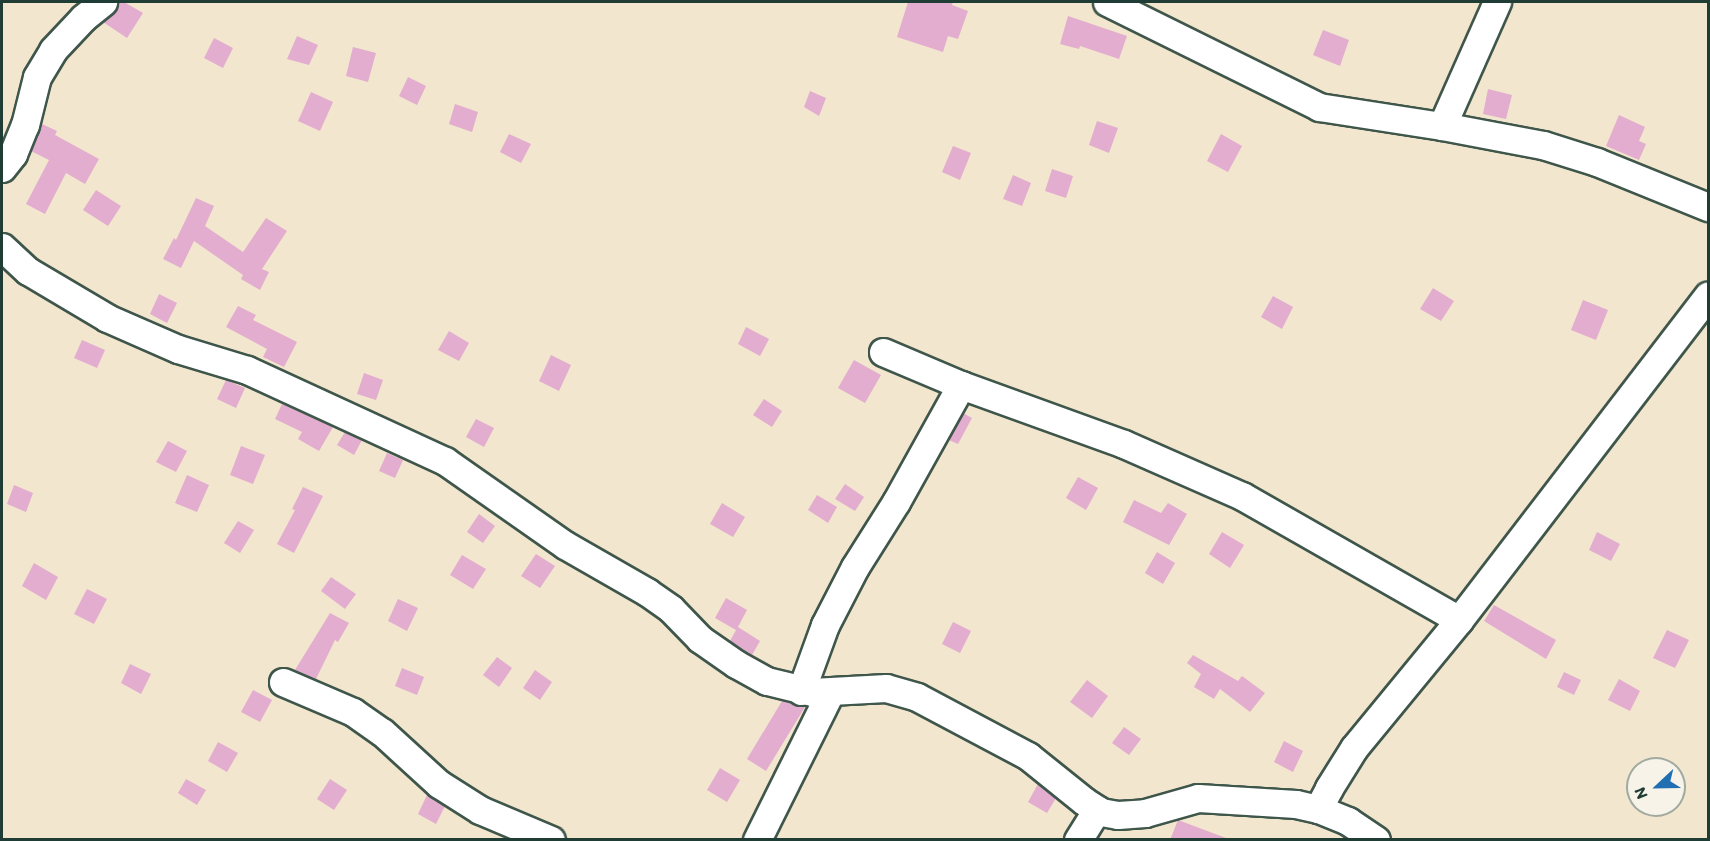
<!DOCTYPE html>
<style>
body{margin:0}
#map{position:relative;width:1710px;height:841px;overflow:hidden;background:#f3e6ce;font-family:Itim,sans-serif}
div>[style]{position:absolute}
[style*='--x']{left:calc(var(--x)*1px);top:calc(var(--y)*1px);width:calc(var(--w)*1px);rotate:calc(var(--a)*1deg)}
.building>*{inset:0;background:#e2adcf}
.roads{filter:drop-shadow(2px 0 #3f564b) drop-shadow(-2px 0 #3f564b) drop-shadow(0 2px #3f564b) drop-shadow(0 -2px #3f564b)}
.minor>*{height:27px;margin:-13.5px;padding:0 13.5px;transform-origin:13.5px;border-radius:13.5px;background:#fff}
span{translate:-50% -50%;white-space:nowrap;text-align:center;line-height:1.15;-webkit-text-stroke:4.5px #f7f3e8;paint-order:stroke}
.frame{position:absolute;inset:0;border:3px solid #1f3d34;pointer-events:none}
.north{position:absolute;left:1626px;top:757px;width:60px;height:60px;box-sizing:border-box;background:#f7f3e8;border:2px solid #a1aaa0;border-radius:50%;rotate:248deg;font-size:16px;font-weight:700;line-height:24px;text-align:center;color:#1f3d34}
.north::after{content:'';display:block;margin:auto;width:21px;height:27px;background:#1f6fb2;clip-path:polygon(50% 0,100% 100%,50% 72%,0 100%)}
</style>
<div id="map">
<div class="building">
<div style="clip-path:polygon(118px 2px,124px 2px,143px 13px,127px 38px,103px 22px,113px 14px)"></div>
<div style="clip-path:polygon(908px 2px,953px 2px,952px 5px,968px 11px,958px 39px,948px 36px,943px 52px,897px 37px)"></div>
<div style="clip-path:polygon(1068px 16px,1127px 36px,1119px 59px,1080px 46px,1079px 49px,1060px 44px)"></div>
<div style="clip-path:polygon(1323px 30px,1349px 40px,1340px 66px,1313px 55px)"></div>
<div style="clip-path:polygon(297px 36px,318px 45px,309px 65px,287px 59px)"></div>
<div style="clip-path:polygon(214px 38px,233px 48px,223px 68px,204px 58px)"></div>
<div style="clip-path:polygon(353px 47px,376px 53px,368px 82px,346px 76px)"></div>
<div style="clip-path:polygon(408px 77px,426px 86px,417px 105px,399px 96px)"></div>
<div style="clip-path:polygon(1488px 89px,1512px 95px,1506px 119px,1483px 114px)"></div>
<div style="clip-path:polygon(810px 91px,826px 98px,819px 116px,804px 107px)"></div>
<div style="clip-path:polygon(311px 92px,333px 102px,320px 131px,298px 121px)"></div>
<div style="clip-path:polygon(455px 104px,478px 112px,472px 132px,449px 124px)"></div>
<div style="clip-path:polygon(1619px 115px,1645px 127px,1639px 141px,1646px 144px,1639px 160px,1606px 146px)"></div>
<div style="clip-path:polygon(1097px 121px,1118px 128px,1109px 153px,1089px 145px)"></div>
<div style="clip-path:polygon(42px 124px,57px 131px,55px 135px,99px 159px,85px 184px,66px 173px,45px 214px,26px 204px,49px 160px,31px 151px)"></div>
<div style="clip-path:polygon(509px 134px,531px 144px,521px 163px,500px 152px)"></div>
<div style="clip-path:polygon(1221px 134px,1242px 146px,1228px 172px,1207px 161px)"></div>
<div style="clip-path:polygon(953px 146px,971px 153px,960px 180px,942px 172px)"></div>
<div style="clip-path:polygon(1052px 169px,1073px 176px,1066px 198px,1045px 191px)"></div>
<div style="clip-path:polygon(1013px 175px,1031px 183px,1022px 206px,1003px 199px)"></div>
<div style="clip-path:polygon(96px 190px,121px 206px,108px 226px,83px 210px)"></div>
<div style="clip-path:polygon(196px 198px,214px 206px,205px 226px,243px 252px,266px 218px,287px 231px,262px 269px,269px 272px,260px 290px,241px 279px,243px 275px,194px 241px,181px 268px,163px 259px,174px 238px,176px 240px)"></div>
<div style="clip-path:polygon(1433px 288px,1454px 301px,1441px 321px,1420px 309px)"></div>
<div style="clip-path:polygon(159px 294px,177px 303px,167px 323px,150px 314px)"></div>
<div style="clip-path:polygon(1273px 296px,1293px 307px,1282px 329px,1261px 317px)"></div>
<div style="clip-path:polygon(1583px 300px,1608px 310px,1596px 340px,1571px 330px)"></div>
<div style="clip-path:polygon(238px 306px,256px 315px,253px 320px,297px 342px,284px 367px,263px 357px,267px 349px,226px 327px)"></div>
<div style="clip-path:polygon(746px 327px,769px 339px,760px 356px,738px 344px)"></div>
<div style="clip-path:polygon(449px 331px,469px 343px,459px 361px,438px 350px)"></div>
<div style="clip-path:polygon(82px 340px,105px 350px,97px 368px,74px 358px)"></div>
<div style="clip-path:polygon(551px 355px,571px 365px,559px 391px,539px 381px)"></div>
<div style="clip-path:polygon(854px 360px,881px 375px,865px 403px,838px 388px)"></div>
<div style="clip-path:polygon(364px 373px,383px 380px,376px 400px,357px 394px)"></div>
<div style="clip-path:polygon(226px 380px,245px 388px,236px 408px,217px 399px)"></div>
<div style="clip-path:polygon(764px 399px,782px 411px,772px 427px,753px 415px)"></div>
<div style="clip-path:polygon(282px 404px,333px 427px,319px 451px,298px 439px,302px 432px,275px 419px)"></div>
<div style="clip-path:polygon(963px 413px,972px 418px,958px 444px,949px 440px)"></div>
<div style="clip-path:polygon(476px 419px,494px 428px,484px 447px,466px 437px)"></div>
<div style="clip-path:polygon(345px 432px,362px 440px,354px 455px,337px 445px)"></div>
<div style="clip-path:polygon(168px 441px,187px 451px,176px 472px,156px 462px)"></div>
<div style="clip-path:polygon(241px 446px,265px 455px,253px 484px,230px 475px)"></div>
<div style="clip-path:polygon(387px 453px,403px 460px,395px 478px,379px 471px)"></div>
<div style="clip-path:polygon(187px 475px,209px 485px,197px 512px,175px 503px)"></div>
<div style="clip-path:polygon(1078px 477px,1098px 488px,1086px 510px,1066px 498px)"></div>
<div style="clip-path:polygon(845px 484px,864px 497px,855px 511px,835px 499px)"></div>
<div style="clip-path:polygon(14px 485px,33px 493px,26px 512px,7px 504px)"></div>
<div style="clip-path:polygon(303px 487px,323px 496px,294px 553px,277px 544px,295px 510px,292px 509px)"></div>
<div style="clip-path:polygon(817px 495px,837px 507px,828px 523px,808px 510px)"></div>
<div style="clip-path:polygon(1134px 500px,1161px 513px,1168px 503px,1187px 514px,1169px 545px,1123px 522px)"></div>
<div style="clip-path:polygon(722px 503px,745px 517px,733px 537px,710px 524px)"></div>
<div style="clip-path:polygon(479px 514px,495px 526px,483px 543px,467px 532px)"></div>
<div style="clip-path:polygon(238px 521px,254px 530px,240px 553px,224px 543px)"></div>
<div style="clip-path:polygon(1222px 532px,1244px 545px,1230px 568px,1209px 554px)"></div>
<div style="clip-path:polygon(1597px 532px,1620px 544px,1611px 561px,1589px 550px)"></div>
<div style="clip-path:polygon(1157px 552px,1175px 563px,1163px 584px,1145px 573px)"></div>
<div style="clip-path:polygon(536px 554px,555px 566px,540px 588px,521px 576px)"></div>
<div style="clip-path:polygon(462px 555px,486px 569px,473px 589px,450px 575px)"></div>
<div style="clip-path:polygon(34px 563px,58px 577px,46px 600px,22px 586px)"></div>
<div style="clip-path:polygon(331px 577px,356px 594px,345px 609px,321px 591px)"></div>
<div style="clip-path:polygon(87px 589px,107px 599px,94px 624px,74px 614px)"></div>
<div style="clip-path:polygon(726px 598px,747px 610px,738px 627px,760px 641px,752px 655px,730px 641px,736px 630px,715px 618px)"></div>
<div style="clip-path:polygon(398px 599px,418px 608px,407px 631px,388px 621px)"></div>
<div style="clip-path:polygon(1494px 605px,1556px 640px,1546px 659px,1484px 621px)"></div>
<div style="clip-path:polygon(330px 613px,349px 623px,338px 642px,335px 640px,316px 679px,295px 670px)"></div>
<div style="clip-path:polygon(953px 622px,971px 631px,960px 653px,942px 644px)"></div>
<div style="clip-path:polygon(1667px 630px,1689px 640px,1675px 668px,1653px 658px)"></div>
<div style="clip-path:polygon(1193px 655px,1238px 681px,1242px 676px,1265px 693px,1250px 712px,1220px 689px,1214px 699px,1194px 687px,1201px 674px,1187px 663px)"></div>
<div style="clip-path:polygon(497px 657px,512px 668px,499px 687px,483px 675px)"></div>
<div style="clip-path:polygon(130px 664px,151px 674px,141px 694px,121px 683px)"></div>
<div style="clip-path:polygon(402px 668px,424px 677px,417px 695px,395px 686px)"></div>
<div style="clip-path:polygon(535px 670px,552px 682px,540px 700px,523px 688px)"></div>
<div style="clip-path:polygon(1564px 672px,1581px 680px,1574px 695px,1557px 687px)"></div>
<div style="clip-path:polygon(1619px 679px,1640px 691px,1630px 711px,1608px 700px)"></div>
<div style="clip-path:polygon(1087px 680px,1108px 696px,1092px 718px,1070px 702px)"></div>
<div style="clip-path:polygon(253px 690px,272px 700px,260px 722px,241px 712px)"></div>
<div style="clip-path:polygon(782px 701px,805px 707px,766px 771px,747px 759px)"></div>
<div style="clip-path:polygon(1124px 727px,1141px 739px,1129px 755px,1112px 743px)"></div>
<div style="clip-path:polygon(1284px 741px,1303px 751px,1293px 772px,1274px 762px)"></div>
<div style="clip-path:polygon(218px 742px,238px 753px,227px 772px,208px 761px)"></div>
<div style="clip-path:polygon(720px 768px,740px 780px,727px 802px,707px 790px)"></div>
<div style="clip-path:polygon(186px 779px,206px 790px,197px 805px,178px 793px)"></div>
<div style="clip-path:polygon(330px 779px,347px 790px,334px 810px,317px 799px)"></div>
<div style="clip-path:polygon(1038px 784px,1056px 798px,1047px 813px,1028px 802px)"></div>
<div style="clip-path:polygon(427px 795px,445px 806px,436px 824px,418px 814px)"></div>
<div style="clip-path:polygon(1178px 820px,1226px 838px,1225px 840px,1170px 840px)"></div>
</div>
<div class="roads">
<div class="minor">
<div style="--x:1107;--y:2;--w:237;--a:26.3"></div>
<div style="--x:1319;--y:107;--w:124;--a:8.8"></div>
<div style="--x:1442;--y:126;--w:103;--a:10.7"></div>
<div style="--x:1543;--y:145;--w:57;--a:17.5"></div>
<div style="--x:1597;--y:162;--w:120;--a:22.1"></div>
<div style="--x:1442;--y:126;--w:136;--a:-66.1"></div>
<div style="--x:2;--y:168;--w:18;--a:-52"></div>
<div style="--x:13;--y:154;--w:31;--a:-68"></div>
<div style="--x:25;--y:125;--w:49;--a:-76"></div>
<div style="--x:37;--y:77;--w:31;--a:-59"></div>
<div style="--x:53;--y:50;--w:44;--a:-46.8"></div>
<div style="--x:83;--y:18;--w:26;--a:-39"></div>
<div style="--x:2;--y:247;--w:35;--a:43"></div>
<div style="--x:28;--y:271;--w:92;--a:30.7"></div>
<div style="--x:107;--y:318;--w:77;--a:23.6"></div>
<div style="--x:178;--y:349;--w:72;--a:16.9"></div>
<div style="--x:247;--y:370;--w:218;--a:24.7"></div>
<div style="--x:445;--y:461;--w:146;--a:35"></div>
<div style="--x:565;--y:545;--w:95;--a:29.8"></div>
<div style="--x:647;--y:592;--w:29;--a:35"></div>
<div style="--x:671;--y:609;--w:42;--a:46"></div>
<div style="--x:700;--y:639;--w:44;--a:34.8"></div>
<div style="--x:736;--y:664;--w:35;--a:29"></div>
<div style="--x:767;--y:681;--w:46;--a:13.7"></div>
<div style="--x:812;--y:692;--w:74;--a:-3.1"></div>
<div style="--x:886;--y:688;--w:32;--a:16"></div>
<div style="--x:917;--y:697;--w:126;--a:28"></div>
<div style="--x:1028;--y:756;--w:72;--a:38.8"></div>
<div style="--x:1084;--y:801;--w:20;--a:33"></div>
<div style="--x:1101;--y:812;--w:17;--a:10"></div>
<div style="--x:1118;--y:815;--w:27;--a:-4"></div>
<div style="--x:1145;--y:813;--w:55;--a:-15.8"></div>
<div style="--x:1198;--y:798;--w:98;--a:3.5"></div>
<div style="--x:1296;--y:804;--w:23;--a:13"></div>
<div style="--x:883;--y:352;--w:85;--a:22.9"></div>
<div style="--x:961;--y:385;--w:173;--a:19.9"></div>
<div style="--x:1124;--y:444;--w:129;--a:23.8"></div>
<div style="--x:1242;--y:496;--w:250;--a:29.7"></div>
<div style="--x:283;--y:682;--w:76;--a:23.2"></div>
<div style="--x:353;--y:712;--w:35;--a:35"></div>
<div style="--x:382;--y:732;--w:77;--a:42.4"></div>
<div style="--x:439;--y:784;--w:49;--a:32.4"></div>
<div style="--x:480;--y:810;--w:77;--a:22.9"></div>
<div style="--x:801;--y:691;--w:70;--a:-70"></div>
<div style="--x:825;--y:625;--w:65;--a:-62.7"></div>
<div style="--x:855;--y:567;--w:77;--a:-57.8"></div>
<div style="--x:896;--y:502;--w:134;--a:-60.9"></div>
<div style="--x:757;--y:840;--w:164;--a:-63.6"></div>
<div style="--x:1078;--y:840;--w:36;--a:-58"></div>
<div style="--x:1376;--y:840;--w:34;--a:-146"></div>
<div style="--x:1348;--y:821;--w:32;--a:-158"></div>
<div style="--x:1318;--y:809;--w:24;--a:-62"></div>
<div style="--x:1329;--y:788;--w:47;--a:-58"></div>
<div style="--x:1354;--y:748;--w:166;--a:-50.6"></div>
<div style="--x:1459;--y:620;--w:409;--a:-52.5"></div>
</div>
</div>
<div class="frame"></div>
<div class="north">N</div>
</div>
